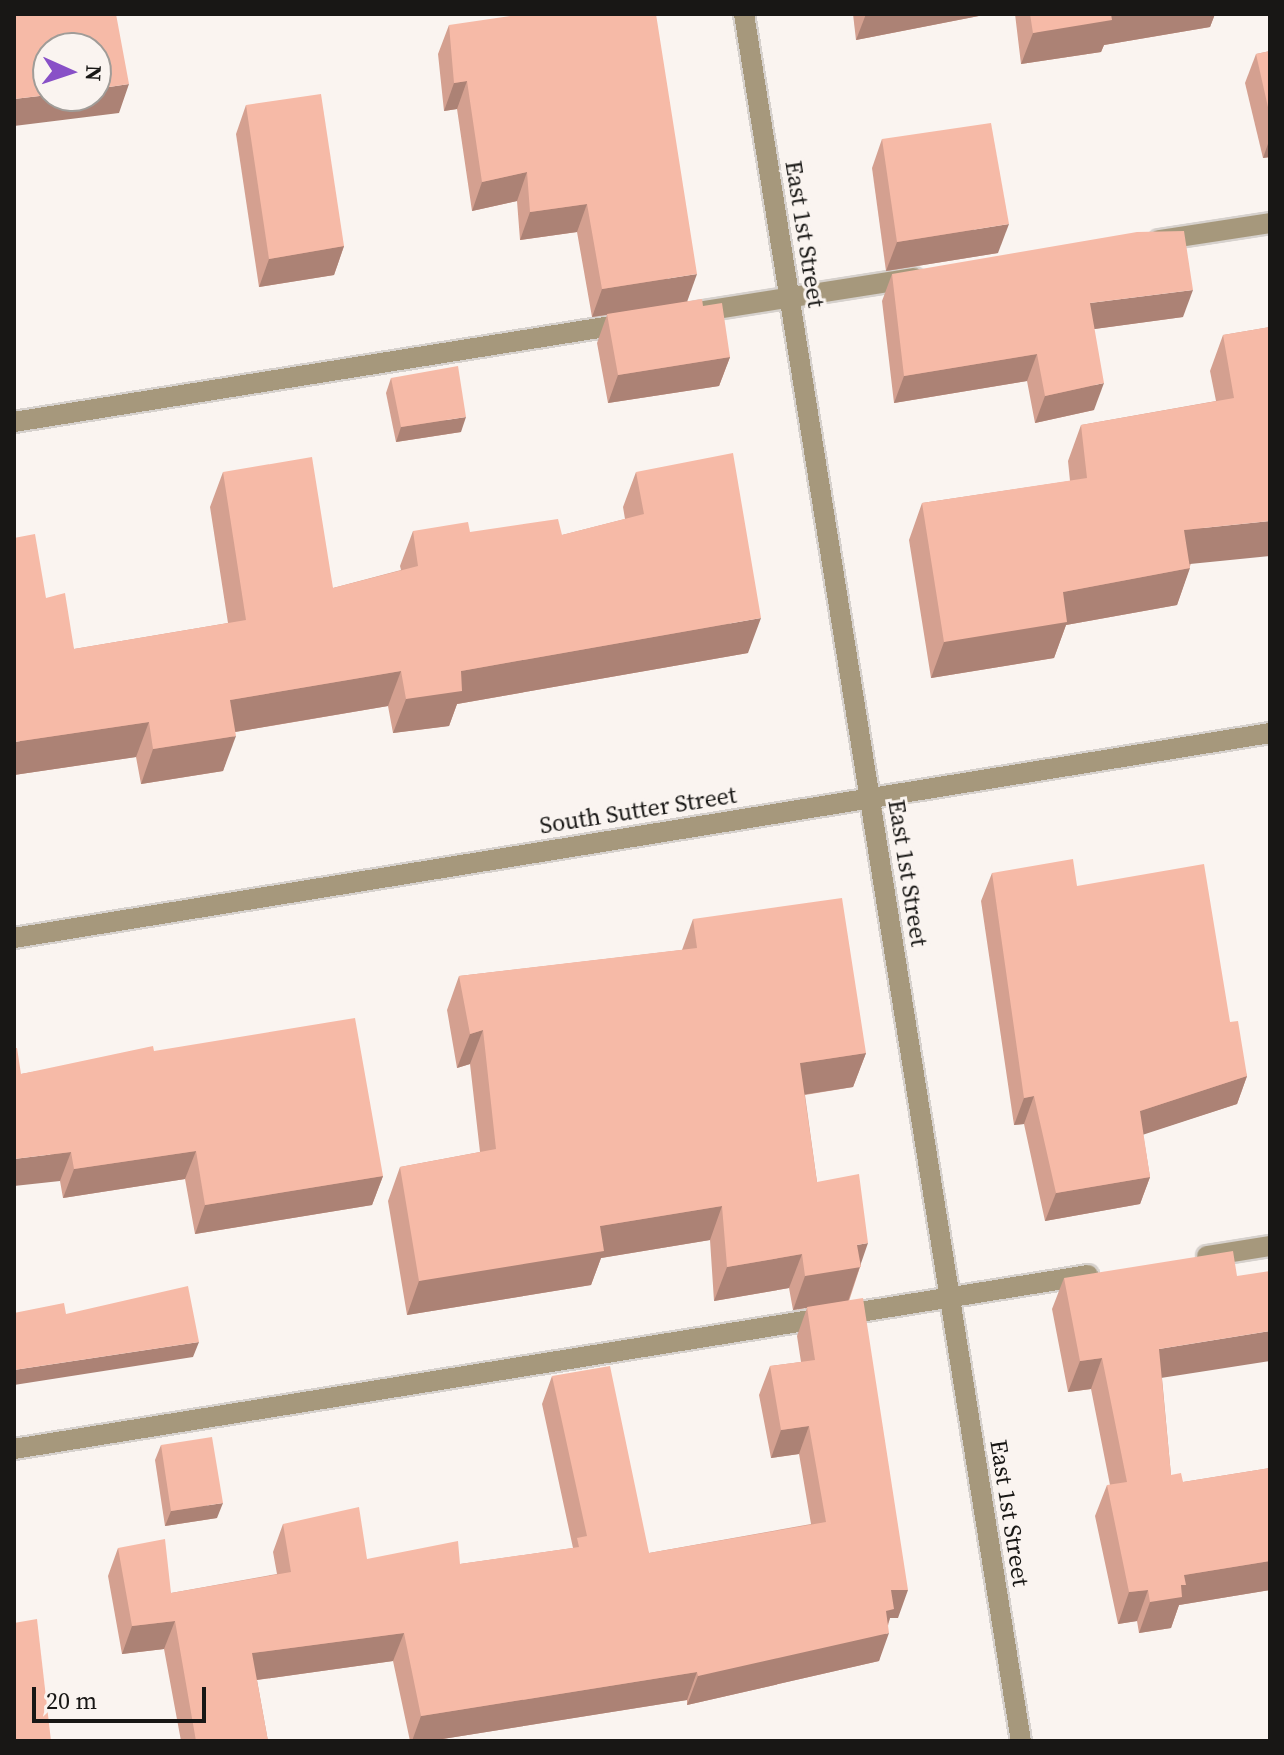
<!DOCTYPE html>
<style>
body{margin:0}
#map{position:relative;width:1284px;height:1755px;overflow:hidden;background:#faf4f0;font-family:"Source Serif 4",serif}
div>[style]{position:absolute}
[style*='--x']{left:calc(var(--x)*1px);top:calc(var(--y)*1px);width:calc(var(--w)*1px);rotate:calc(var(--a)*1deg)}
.roads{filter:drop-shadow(2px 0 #d6d1cd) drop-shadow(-2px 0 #d6d1cd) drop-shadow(0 2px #d6d1cd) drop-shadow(0 -2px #d6d1cd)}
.lane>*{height:20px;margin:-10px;padding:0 10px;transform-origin:10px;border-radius:10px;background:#a6987c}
.street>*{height:20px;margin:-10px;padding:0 10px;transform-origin:10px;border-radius:10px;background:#a6987c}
.wall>*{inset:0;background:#d4a090}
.shaded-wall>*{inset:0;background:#ac8275}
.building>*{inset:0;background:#f6baa7}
span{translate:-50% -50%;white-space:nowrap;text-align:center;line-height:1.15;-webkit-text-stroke:6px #faf4f0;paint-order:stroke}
.street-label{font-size:24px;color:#181715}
.frame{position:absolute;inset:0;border:16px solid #181715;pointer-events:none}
.north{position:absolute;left:32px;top:32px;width:80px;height:80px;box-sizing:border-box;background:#faf4f0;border:2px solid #a09c98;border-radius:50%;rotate:93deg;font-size:22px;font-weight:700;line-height:32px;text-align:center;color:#181715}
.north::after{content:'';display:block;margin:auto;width:28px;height:36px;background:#8850c7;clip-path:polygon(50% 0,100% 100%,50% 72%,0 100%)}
.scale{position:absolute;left:32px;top:1687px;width:174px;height:36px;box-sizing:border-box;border:4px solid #181715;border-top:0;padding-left:10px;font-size:24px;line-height:28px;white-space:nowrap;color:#181715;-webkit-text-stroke:6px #faf4f0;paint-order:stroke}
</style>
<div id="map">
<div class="roads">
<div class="lane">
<div style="--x:1159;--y:240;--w:112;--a:-8.7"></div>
<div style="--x:697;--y:312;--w:220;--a:-8.9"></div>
<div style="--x:14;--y:422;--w:624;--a:-9.13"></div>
<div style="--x:1207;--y:1256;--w:64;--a:-9"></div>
<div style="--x:14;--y:1449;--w:1088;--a:-9.2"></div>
</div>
<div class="street">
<div style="--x:744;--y:14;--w:1749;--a:80.89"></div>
<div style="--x:14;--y:938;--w:1273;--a:-9.27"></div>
</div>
</div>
<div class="wall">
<div style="clip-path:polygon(853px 14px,989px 14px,856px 40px)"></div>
<div style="clip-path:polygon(1015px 14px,1215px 14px,1210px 27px,1104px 45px,1101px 52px,1021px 64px)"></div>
<div style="clip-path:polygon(449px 25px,687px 301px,703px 306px,730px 357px,719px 386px,608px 403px,597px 343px,607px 315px,592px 317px,577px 232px,520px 240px,517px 201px,472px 211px,457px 109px,444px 111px,438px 54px)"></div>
<div style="clip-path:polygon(1270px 51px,1270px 157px,1263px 158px,1245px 83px,1256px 54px)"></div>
<div style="clip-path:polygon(246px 105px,344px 246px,334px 275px,259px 287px,236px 134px)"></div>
<div style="clip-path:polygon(882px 139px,998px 253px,886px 271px,872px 168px)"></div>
<div style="clip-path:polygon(892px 274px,1183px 317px,1094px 329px,1094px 410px,1035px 423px,1027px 381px,894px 403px,882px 301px)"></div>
<div style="clip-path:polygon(1270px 327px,1177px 605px,1066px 625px,1054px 658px,931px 678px,909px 540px,922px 503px,1070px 481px,1068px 461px,1081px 425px,1216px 401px,1210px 371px,1223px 335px)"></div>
<div style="clip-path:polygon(391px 378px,461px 432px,396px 442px,386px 393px)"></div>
<div style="clip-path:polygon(223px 472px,333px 588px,401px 570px,400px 566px,413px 531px,562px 535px,625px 519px,623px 507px,636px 472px,748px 653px,457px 704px,449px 726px,393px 733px,388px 706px,235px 732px,223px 771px,141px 784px,136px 757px,14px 775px,46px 598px,74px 649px,228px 623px,210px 507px)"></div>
<div style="clip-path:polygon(992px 873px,1077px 886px,1230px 1022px,1247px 1076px,1237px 1104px,1143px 1134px,1150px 1177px,1140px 1204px,1045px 1221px,1024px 1124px,1014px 1125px,981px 901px)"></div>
<div style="clip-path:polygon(693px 919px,866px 1053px,853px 1087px,805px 1095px,817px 1182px,861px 1264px,849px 1301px,898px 1618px,890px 1618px,879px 1661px,687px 1705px,687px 1700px,430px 1741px,410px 1741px,393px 1661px,257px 1680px,268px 1741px,181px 1741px,164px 1649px,122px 1654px,108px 1576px,118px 1548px,171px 1593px,277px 1574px,273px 1552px,283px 1524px,367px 1559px,460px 1564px,573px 1548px,542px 1404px,552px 1376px,649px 1553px,811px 1524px,799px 1454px,771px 1458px,759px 1395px,770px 1366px,801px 1362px,797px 1336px,807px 1308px,793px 1310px,789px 1288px,714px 1301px,710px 1240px,601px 1258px,591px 1285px,407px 1315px,388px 1201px,400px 1167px,480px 1152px,470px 1064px,457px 1068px,447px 1010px,459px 976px,682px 950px)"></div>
<div style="clip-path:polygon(154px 1051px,383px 1176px,372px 1205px,195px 1234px,185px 1179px,63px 1198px,60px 1181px,21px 1074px)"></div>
<div style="clip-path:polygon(1064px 1278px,1162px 1378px,1171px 1475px,1183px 1482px,1270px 1468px,1270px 1590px,1179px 1605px,1171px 1628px,1139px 1633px,1137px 1621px,1118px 1624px,1095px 1516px,1107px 1485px,1110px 1485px,1091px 1389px,1068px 1392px,1052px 1309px)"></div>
<div style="clip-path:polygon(161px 1445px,217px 1518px,165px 1526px,155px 1460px)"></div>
</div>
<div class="shaded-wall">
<div style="clip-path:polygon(866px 14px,989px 14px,856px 40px)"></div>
<div style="clip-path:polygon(1111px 14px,1215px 14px,1210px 27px,1104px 45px,1101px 52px,1021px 64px,1033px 33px)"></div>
<div style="clip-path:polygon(467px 81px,457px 109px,444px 111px,454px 83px)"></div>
<div style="clip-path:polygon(129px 84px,119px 113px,14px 126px,14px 99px,48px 95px,48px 96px,96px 96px,96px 89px)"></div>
<div style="clip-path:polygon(1270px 138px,1270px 157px,1263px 158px)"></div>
<div style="clip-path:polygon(527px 172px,517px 201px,472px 211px,482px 182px)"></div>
<div style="clip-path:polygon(587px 204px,577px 232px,520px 240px,530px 212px)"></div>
<div style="clip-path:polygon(1009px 224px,998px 253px,886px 271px,897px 242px)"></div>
<div style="clip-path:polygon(344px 246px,334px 275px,259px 287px,269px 259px)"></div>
<div style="clip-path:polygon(697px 274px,687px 302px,592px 317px,602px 289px)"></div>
<div style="clip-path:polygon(1193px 290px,1183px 317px,1080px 331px,1090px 303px)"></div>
<div style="clip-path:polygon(1037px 354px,1027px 381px,894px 403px,904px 376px)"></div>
<div style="clip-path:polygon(730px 357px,719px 386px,608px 403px,618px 375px)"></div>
<div style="clip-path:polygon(1104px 383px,1094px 410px,1035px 423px,1045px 396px)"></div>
<div style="clip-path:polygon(466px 417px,461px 432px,396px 442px,401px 427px)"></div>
<div style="clip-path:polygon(1270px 521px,1270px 556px,1170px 566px,1184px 530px)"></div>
<div style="clip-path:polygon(1190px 568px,1177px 605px,1066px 625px,1054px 658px,931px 678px,944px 642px,1063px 592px)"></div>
<div style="clip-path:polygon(761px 618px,748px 653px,457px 704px,449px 726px,393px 733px,406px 699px,461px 671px)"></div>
<div style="clip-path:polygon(401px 671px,388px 706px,217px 735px,230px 700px)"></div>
<div style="clip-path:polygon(149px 722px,136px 757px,14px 775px,14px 742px)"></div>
<div style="clip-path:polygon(236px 736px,223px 771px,141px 784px,153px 749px)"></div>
<div style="clip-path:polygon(483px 1030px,470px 1064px,457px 1068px,470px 1034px)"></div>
<div style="clip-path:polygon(866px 1053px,853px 1087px,788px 1097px,800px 1063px)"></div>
<div style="clip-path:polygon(1247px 1076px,1237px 1104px,1130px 1139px,1140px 1111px)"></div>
<div style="clip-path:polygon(1034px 1096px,1024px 1124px,1014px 1125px,1024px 1098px)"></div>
<div style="clip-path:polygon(196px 1151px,185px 1179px,63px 1198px,74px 1169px)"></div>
<div style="clip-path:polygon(71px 1152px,60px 1181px,14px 1186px,14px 1159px)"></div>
<div style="clip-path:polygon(383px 1176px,372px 1205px,195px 1234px,205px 1205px)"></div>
<div style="clip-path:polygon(1150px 1177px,1140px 1204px,1045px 1221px,1056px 1193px)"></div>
<div style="clip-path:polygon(722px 1206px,710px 1240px,601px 1258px,591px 1285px,407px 1315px,419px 1281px,600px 1226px)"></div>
<div style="clip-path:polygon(868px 1243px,848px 1301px,793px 1310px,805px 1276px,857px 1245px)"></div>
<div style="clip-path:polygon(802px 1254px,789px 1288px,714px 1301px,727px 1267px)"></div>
<div style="clip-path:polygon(1270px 1331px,1270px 1361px,1148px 1380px,1159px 1349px)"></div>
<div style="clip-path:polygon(199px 1342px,193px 1357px,14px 1385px,14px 1370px)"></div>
<div style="clip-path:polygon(1102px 1358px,1091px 1389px,1068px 1392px,1080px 1361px)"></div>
<div style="clip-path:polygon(809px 1426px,799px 1454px,771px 1458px,781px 1430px)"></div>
<div style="clip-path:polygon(223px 1503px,217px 1518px,165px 1526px,171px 1511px)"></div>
<div style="clip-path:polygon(1270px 1561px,1270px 1590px,1179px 1605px,1171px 1628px,1139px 1633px,1150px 1602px,1184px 1575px)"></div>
<div style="clip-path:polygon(891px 1590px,908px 1590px,898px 1618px,890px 1618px,884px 1634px,889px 1633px,879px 1661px,687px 1705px,698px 1676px)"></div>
<div style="clip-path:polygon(1148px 1590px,1137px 1621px,1118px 1624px,1129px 1592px)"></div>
<div style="clip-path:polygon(175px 1621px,164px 1649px,122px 1654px,132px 1626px)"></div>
<div style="clip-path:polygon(404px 1633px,393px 1661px,242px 1682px,252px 1653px)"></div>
<div style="clip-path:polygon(697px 1672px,687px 1700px,430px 1741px,412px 1741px,421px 1716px)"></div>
</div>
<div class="building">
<div style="clip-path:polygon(14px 14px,116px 14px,129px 84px,96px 89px,96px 48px,48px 48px,48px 95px,14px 99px)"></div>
<div style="clip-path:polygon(524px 14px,656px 14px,697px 274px,602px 289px,587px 204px,530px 212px,527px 172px,482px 182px,467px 81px,454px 83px,449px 25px)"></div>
<div style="clip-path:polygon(1030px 14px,1111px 14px,1112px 20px,1033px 33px)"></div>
<div style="clip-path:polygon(1270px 51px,1270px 116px,1256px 54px)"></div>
<div style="clip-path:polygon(321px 94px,344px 246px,269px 259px,246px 105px)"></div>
<div style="clip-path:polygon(991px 123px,1009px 224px,897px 242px,882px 139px)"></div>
<div style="clip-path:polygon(1184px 231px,1193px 290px,1090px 303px,1104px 383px,1045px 396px,1037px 354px,904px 376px,892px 274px,1137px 232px)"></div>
<div style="clip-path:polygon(702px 299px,703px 306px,722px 303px,730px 357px,618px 375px,607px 314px)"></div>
<div style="clip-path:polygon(1270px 327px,1270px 521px,1184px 530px,1190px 568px,1063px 592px,1067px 622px,944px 642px,922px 503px,1087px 478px,1081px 425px,1234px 398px,1223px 335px)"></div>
<div style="clip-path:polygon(458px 366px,466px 417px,401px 427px,391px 378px)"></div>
<div style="clip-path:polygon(733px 453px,761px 618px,461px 671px,462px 691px,406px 699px,401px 671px,230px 700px,236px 736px,153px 749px,149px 722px,14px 742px,14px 538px,35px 534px,46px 598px,65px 593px,74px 649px,246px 620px,223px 472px,312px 457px,333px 588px,418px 566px,413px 531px,468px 522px,470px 532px,558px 519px,562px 535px,644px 514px,636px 472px)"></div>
<div style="clip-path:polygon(1073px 859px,1077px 886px,1204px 864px,1230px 1022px,1238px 1021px,1247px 1076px,1140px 1111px,1150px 1177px,1056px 1193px,1034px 1096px,1024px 1098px,992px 873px)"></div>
<div style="clip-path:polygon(842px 898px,866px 1053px,800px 1063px,817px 1182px,859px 1174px,868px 1243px,857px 1245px,861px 1267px,805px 1276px,802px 1254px,727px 1267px,722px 1206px,600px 1226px,604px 1251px,419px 1281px,400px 1167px,496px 1149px,483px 1030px,470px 1034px,459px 976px,697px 948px,693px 919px)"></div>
<div style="clip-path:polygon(355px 1018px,383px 1176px,205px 1205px,196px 1151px,74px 1169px,71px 1152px,14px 1159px,14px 1048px,17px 1048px,21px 1074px,153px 1046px,154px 1051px)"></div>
<div style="clip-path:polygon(1233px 1251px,1237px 1276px,1270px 1271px,1270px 1331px,1159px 1349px,1171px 1475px,1181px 1473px,1183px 1482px,1270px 1468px,1270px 1561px,1184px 1575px,1186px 1585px,1181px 1585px,1182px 1597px,1150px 1602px,1148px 1590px,1129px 1592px,1107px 1485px,1127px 1482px,1102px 1358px,1080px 1361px,1064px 1278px)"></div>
<div style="clip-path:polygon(188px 1286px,199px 1342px,14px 1370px,14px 1313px,64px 1303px,66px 1314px)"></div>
<div style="clip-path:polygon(863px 1298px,908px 1590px,891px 1590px,894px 1609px,886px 1611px,889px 1633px,698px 1676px,697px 1672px,421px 1716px,404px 1633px,252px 1653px,268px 1741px,196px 1741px,175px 1621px,132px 1626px,118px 1548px,165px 1539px,171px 1593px,291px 1572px,283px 1524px,359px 1507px,367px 1559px,458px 1541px,460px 1564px,579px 1547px,577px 1538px,587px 1536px,552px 1376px,610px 1366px,649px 1553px,826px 1522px,809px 1426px,781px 1430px,770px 1366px,815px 1360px,807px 1307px)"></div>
<div style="clip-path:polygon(212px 1437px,223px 1503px,171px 1511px,161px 1445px)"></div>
<div style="clip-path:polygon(37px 1619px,51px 1741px,14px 1741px,14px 1623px)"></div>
</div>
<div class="street-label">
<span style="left:805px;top:234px;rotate:81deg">East 1st Street</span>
<span style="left:638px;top:810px;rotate:-9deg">South Sutter Street</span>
<span style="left:908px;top:873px;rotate:81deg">East 1st Street</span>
<span style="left:1010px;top:1513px;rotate:81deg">East 1st Street</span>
</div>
<div class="frame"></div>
<div class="north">N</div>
<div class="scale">20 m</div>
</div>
